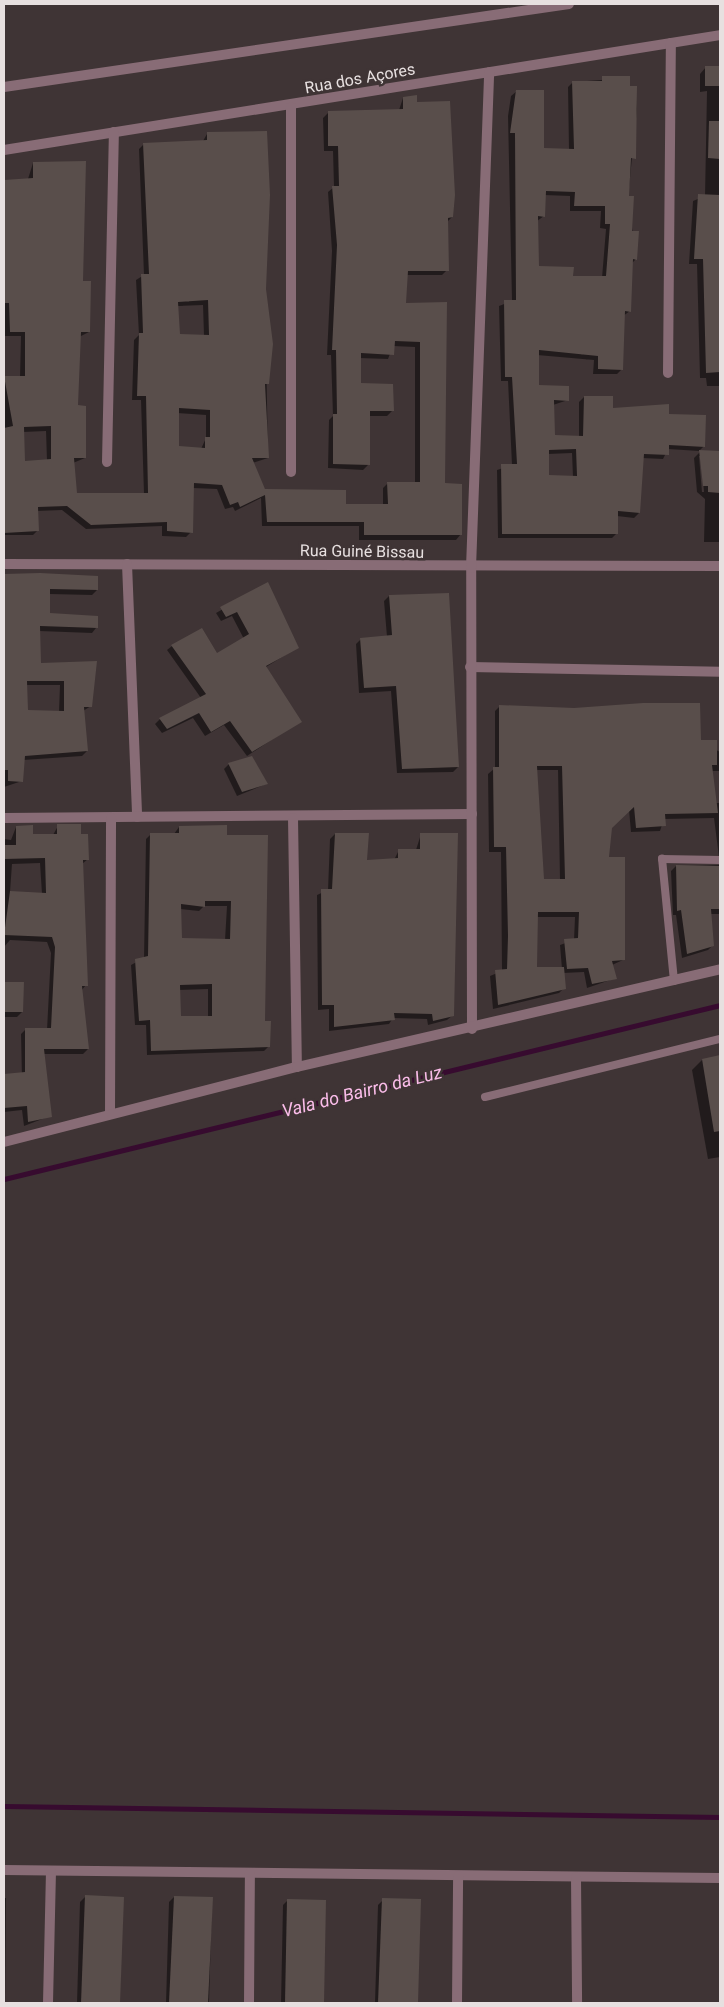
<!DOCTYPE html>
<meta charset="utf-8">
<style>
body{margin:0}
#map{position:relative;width:724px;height:2007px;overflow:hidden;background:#3f3435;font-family:Roboto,sans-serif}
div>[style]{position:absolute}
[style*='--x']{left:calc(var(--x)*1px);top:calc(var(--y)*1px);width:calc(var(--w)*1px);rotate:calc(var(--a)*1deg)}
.shadow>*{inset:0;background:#0007}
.stream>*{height:5px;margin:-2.5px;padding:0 2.5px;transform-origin:2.5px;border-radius:2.5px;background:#370b2f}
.building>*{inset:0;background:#594e4b}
.service>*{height:8px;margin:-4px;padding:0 4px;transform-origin:4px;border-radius:4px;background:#886c76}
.minor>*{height:10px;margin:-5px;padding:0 5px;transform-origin:5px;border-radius:5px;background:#886c76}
span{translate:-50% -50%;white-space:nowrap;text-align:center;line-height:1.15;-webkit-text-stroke:5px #3f3435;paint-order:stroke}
.street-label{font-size:16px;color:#e7e0e0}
.water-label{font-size:18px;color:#fabce9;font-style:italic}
.frame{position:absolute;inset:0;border:5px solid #e7e0e0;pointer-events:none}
</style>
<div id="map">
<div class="shadow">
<div style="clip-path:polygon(706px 67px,720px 68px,720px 386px,707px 386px,706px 378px,700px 378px,697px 264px,689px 264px,693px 201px,705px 196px,707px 91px,700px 92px,700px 74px)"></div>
<div style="clip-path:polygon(evenodd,629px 78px,629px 87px,636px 87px,637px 109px,628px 197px,636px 259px,631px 264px,630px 311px,623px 316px,622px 369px,617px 374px,593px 374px,594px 360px,537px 355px,538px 387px,568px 400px,553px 405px,554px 437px,579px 437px,579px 402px,584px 397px,612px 409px,668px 415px,704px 446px,699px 451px,668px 449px,663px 459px,642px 458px,639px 513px,634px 518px,617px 516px,617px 533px,612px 538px,498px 538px,497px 470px,512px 465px,508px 381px,501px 381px,499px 306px,512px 301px,508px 116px,511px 96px,517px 91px,543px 149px,569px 150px,568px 87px,573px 82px,629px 78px,544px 195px,570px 196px,570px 211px,601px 211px,600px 228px,606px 229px,602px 278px,572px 277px,538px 267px,537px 221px,544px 216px,544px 195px,629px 78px,572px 453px,573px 477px,548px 476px,548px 454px,572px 453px)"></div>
<div style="clip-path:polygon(evenodd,403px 98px,416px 103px,452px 217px,447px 222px,447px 270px,442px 275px,407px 275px,405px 304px,445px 303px,444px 485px,461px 534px,456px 540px,359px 540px,359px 526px,262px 526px,261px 498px,235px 511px,233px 507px,225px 509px,217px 489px,193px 488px,191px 532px,186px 537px,162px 536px,162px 526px,86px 529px,62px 510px,37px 511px,38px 530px,33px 535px,4px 535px,4px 377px,20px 377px,21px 336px,4px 336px,4px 181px,28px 179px,33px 163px,82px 282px,89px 332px,79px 337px,76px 406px,85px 458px,73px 463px,76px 494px,144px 494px,141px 400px,132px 400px,134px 340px,139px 335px,136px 280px,144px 275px,139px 149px,144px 144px,203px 141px,207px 134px,265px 289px,268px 458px,252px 463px,265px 490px,345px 506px,383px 506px,383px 488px,388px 483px,415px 484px,415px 347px,393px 346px,388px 359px,359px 358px,360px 384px,392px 411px,387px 416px,369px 416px,368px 465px,363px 470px,328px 468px,329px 420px,333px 416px,331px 355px,327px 355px,332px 251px,328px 192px,334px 187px,333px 151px,324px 151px,323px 118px,328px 113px,399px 110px,403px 98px,203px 305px,204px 336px,179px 335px,177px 306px,203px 305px,403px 98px,177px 413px,206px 415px,206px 438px,201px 449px,177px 447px,177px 413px,403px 98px,46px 431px,47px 461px,24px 462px,23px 432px,46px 431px)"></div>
<div style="clip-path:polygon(evenodd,700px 452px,720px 452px,720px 542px,704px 542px,705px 499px,697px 492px,694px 458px,700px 452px,699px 456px,701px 456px,704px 492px,702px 492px,699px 456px)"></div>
<div style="clip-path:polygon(evenodd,4px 576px,96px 577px,97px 590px,92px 595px,49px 594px,49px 615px,96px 628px,92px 633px,39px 631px,40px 664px,96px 662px,91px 706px,83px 711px,87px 751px,82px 756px,23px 760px,22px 781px,4px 787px,4px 576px,26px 685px,60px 685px,59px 712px,26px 712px,26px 685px)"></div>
<div style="clip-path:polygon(267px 584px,298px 647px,266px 667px,300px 721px,247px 756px,224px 725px,205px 736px,193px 718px,162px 733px,155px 724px,160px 719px,201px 698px,167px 650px,172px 646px,216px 655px,244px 639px,232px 616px,221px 621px,216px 613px)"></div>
<div style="clip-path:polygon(389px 596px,458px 767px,453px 772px,397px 773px,391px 691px,359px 693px,356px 644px,361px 639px,387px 637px,384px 601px)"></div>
<div style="clip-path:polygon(evenodd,500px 706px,700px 741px,720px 752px,720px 771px,712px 771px,715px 803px,720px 803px,720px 914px,710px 914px,713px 945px,708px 950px,682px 958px,676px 915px,673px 915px,671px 871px,676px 866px,720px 865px,714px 818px,664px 819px,660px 831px,631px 832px,629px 810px,610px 828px,608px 858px,623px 960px,612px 965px,616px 978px,587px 988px,584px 972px,563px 973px,564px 988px,559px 993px,493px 1009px,490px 976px,502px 971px,501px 852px,489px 852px,488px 774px,495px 768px,495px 711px,500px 706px,536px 770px,558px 770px,560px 880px,543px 881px,536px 770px,500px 706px,537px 917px,575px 917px,574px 940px,560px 945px,562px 969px,536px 968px,537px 917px)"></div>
<div style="clip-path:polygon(229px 764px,266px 784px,237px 796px,224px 769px)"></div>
<div style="clip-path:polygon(evenodd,58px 826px,79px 835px,88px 859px,82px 864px,86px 985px,81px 991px,88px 1049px,83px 1054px,43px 1054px,50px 1116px,24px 1126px,22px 1110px,4px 1112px,4px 1075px,16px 1074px,22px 1079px,21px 1034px,26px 1029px,47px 1030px,51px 953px,47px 942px,10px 940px,4px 947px,4px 839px,11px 840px,16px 827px,32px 835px,53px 835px,58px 826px,40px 863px,42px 894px,10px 892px,12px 864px,40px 863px)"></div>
<div style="clip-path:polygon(evenodd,179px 827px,226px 836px,269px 1046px,264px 1051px,147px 1055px,146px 1025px,135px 1025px,131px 965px,144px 958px,146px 839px,151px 834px,174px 834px,179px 827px,204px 906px,227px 906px,225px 940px,180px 940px,180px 909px,199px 911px,204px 906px,179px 827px,208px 989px,208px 1018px,180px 1018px,179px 990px,208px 989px)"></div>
<div style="clip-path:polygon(335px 834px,366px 861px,394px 860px,399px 850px,416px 850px,421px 834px,453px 1015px,447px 1020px,428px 1025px,427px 1019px,393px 1018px,389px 1024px,329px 1031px,329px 1009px,318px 1010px,317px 895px,328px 890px,330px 839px)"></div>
<div style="clip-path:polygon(4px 983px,23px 983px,22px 1012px,17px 1017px,4px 1017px)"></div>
<div style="clip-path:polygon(720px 1056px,720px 1157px,708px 1159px,692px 1070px,702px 1060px)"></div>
<div style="clip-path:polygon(85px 1897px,123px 1898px,119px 2003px,77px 2003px,80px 1902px)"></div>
<div style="clip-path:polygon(174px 1897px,212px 1898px,209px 2003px,166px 2003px,169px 1902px)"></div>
<div style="clip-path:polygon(4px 1898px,6px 1898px,5px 2003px,4px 2003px)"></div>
<div style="clip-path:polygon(288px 1900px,325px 1901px,323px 2003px,281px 2003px,283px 1905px)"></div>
<div style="clip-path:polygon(383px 1900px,420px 1900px,417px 2003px,375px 2003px,378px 1905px)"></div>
</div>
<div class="stream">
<div style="--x:4;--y:1179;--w:737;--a:-13.66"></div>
<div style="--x:4;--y:1806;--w:716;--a:0.88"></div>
</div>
<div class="building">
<div style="clip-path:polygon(705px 66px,720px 66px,720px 86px,705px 86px)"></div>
<div style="clip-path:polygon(evenodd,602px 76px,630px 76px,630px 86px,637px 86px,636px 159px,631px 158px,629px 196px,634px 196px,632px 231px,639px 231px,637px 260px,633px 259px,631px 312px,625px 311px,623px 370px,598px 369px,598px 356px,539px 350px,539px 385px,569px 386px,569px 401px,554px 400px,555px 435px,583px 436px,584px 396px,613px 396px,613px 408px,669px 404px,669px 414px,706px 415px,705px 447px,669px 445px,669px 455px,644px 454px,640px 513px,618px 511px,618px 534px,502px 534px,501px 464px,517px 464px,512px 377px,505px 377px,504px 300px,516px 300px,515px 133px,510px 133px,516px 90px,544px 90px,544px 148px,574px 149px,572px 81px,602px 81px,602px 76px,546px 191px,575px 192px,574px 206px,605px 206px,605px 224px,610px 224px,606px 276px,573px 276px,574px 267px,539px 266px,538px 216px,545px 217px,546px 191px,602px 76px,576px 449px,577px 476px,549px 475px,549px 450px,576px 449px)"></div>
<div style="clip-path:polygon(evenodd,417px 95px,417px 102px,450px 101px,455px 195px,453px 217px,448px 218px,449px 271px,408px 271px,406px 303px,447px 302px,445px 483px,462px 484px,462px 535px,364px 535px,364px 522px,267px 522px,265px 495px,240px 507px,238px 502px,230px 505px,222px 485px,194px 483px,193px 533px,167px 531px,167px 522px,91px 525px,67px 506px,38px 507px,39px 531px,4px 533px,4px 428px,13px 426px,4px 376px,25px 376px,25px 332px,10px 332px,9px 303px,4px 303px,4px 180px,33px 178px,33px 162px,86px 161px,83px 281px,91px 281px,90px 332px,81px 332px,78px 405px,86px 406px,86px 458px,74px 458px,77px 493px,148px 493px,146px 396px,137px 396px,139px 333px,143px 333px,141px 274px,149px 274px,143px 143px,207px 140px,207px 132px,267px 131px,270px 195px,266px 289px,273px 344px,269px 384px,265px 384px,269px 458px,252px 458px,265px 489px,346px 490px,346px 504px,388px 504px,387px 482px,420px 482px,420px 342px,395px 341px,394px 355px,361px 353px,361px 383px,393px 384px,394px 411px,370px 411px,370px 465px,333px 464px,333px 414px,337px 414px,336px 350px,332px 350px,337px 245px,332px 186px,339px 186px,338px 146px,328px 146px,328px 111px,403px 109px,403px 97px,417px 95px,208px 300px,209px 335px,180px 334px,178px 302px,208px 300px,417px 95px,179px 408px,210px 410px,210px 437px,205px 437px,205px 448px,179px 446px,179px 408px,417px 95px,51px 426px,51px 459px,25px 461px,24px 427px,51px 426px)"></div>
<div style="clip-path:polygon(709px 121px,720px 121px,720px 159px,708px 158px)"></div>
<div style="clip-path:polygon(698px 194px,720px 195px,720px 372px,706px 373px,703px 259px,694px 259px)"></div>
<div style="clip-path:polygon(699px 450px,720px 451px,720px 493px,708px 492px,708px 486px,703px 486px)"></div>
<div style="clip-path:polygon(evenodd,40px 573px,98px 576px,98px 590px,50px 589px,50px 613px,98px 616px,98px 628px,40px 626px,41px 663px,97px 661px,92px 707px,84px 707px,88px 751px,25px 756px,23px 782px,8px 781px,8px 770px,4px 770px,4px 574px,40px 573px,27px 681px,64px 681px,64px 711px,28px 710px,27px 681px)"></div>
<div style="clip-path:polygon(268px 582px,299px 648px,266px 666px,302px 722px,252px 752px,230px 721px,211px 732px,199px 713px,167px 729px,159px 718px,206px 694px,171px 645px,202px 628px,217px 653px,249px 634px,237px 612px,226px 617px,220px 607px)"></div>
<div style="clip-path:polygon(449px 593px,459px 767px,402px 769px,396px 686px,364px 688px,360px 638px,392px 635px,389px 595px)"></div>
<div style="clip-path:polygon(evenodd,643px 703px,700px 703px,701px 740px,717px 740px,717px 765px,712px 765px,718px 813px,665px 814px,666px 826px,636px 828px,634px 807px,612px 828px,609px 857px,625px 857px,625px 960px,612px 961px,617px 979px,592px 984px,588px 968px,567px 969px,564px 939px,578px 938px,579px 912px,538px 912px,537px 967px,564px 967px,566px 989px,498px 1005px,495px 970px,507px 969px,508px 936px,506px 847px,494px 847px,493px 767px,499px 767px,499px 705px,574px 708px,643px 703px,537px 766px,562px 766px,565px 879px,544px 879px,537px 766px)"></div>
<div style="clip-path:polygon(252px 756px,268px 784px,242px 792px,228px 763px)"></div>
<div style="clip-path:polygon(57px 824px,81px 824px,81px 834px,88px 834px,89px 860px,83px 860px,88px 986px,82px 986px,89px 1049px,44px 1049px,52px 1117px,28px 1122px,27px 1106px,4px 1108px,4px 1074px,25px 1072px,25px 1028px,51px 1028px,55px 947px,52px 937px,4px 935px,10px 891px,46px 893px,45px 858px,4px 859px,4px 845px,16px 845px,16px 826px,33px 825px,33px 834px,57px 834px)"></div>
<div style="clip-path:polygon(evenodd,227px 825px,227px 835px,268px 835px,265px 1021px,271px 1021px,270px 1047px,151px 1051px,150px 1020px,139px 1021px,135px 959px,148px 956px,150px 833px,179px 833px,179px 826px,227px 825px,205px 901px,231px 901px,230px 939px,182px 938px,181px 904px,205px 907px,205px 901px,227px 825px,212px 984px,212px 1016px,181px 1016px,180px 985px,212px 984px)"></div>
<div style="clip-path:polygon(335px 833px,369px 833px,367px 860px,398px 858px,398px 849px,420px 849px,420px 833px,458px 833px,454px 1016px,433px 1021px,432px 1014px,394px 1013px,395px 1020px,334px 1027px,334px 1005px,322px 1005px,321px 889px,332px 889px)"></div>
<div style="clip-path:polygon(676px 865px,720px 866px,720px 909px,711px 909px,714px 946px,687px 954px,681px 910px,677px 911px)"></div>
<div style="clip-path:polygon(4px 982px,24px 982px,23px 1012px,4px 1012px)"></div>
<div style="clip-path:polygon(720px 1055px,720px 1131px,714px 1132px,702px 1059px)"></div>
<div style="clip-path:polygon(85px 1895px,124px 1897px,120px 2003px,81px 2003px)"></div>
<div style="clip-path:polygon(174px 1896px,213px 1897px,208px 2003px,169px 2003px)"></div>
<div style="clip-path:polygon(382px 1898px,421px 1899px,418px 2003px,378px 2003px)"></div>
<div style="clip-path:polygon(287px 1899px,326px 1900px,324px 2003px,285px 2003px)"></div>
</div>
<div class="service">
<div style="--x:674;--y:981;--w:123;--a:-95.6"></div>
<div style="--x:662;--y:859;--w:58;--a:1"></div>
<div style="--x:485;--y:1097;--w:242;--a:-13.9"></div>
</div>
<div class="minor">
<div style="--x:4;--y:87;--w:571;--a:-8.36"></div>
<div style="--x:4;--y:150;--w:725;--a:-9.12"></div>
<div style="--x:668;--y:373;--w:330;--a:-89.5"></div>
<div style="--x:107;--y:462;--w:330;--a:-88.8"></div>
<div style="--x:291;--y:472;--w:365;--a:-90"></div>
<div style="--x:4;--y:564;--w:716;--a:0.16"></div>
<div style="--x:127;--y:564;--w:253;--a:87.7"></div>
<div style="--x:470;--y:667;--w:250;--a:1.1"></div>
<div style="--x:4;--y:818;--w:468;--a:-0.5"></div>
<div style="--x:293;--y:818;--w:249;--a:89.1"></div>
<div style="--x:472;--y:1029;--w:461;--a:-90.1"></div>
<div style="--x:471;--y:568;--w:496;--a:-87.9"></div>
<div style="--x:110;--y:1114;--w:296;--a:-89.8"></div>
<div style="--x:4;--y:1142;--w:302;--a:-14.4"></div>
<div style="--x:297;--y:1067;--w:434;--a:-13"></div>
<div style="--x:4;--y:1870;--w:716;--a:0.64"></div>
<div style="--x:576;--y:1877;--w:126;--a:89.5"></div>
<div style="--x:48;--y:2003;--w:132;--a:-88.7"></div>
<div style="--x:249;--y:2003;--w:130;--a:-89.6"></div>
<div style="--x:457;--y:2003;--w:127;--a:-89.5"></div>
</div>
<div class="street-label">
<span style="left:360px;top:79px;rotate:-10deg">Rua dos Açores</span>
<span style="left:362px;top:552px;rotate:1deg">Rua Guiné Bissau</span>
</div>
<div class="water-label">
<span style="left:362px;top:1092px;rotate:-14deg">Vala do Bairro da Luz</span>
</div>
<div class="frame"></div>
</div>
